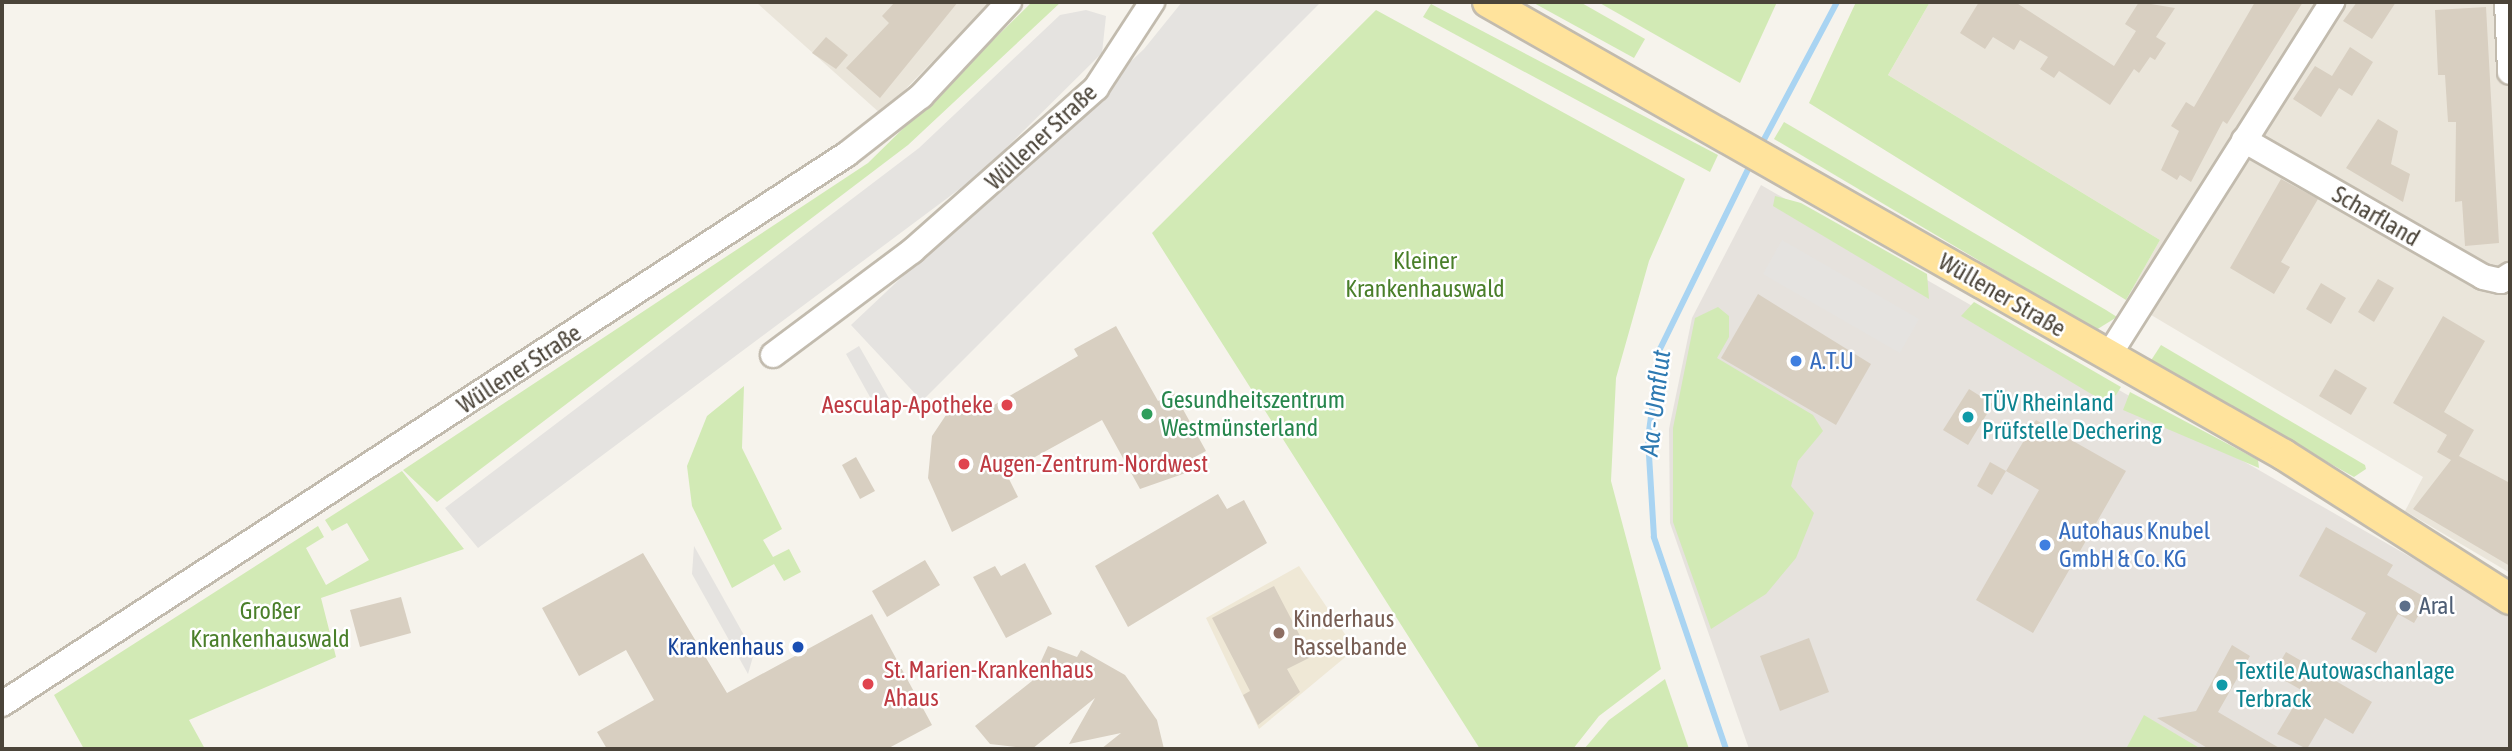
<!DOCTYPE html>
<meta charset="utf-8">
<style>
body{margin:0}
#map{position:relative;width:2512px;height:751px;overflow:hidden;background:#f6f3ec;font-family:"Asap Condensed",sans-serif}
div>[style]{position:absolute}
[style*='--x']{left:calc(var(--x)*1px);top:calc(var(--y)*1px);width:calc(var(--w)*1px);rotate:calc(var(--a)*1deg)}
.residential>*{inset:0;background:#eae5da}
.industrial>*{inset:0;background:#e6e2dd}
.education>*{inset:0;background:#efe8d6}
.green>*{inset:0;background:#d2eab5}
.parking>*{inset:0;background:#e5e3e0}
.stream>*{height:6px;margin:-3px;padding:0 3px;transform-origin:3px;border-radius:3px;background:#a9d4f2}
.building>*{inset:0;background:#d8cfc1}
.roads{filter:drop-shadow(2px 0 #c2bbae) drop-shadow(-2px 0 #c2bbae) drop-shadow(0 2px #c2bbae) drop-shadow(0 -2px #c2bbae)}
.minor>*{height:24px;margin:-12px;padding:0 12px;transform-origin:12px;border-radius:12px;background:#fff}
.major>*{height:30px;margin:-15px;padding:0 15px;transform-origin:15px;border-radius:15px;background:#ffe39c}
.dots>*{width:19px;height:19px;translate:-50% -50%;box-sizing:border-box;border:4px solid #fff;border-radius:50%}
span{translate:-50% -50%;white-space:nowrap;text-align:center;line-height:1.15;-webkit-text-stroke:5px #fff;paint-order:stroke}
.street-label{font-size:24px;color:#4b4439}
.park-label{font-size:24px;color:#4a7f2a}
.shop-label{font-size:24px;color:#366cbe}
.left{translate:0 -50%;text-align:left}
.leisure-label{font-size:24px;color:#27864d}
.culture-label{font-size:24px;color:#0d838f}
.health-label{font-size:24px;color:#be3a42}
.right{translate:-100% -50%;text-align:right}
.service-label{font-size:24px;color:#4e5e75}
.education-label{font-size:24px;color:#785e54}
.transit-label{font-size:24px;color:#164399}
.water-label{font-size:26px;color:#2e7ab2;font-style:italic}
.frame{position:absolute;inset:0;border:4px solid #4b4439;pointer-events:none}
</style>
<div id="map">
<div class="residential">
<div style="clip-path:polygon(756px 2px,991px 2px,881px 114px)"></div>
<div style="clip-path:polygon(1930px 2px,2510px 2px,2510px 573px,2405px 511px,2423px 477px,2126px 300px,2160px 240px,1888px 75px)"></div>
</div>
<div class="industrial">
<div style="clip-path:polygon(1761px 185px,2510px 614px,2510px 749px,1749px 749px,1670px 523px,1669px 429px,1692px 318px)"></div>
</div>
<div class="education">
<div style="clip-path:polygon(1299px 566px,1355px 649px,1259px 729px,1206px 618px)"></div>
</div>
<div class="green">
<div style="clip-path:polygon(1032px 2px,1061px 2px,908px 145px,437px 502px,403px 470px,868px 163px)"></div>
<div style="clip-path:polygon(1532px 2px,1580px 2px,1645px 39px,1634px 58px)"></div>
<div style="clip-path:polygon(1598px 2px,1777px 2px,1740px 83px)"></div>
<div style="clip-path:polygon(1856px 2px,1930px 2px,1888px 75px,2160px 240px,2126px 300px,1809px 103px)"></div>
<div style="clip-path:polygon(1431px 4px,1718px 155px,1710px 172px,1423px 17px)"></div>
<div style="clip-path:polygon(1376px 10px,1685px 179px,1649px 261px,1616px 378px,1611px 481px,1661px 669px,1599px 716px,1573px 749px,1480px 749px,1152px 233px)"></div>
<div style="clip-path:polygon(1784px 122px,2106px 310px,2117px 317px,2096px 330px,1774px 139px)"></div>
<div style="clip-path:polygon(1775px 196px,1801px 203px,1927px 274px,1929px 299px,1773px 206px)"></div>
<div style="clip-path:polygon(1974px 302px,2121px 387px,2116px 395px,2103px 401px,1961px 316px)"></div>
<div style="clip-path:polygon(1718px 307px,1729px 316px,1729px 337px,1717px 358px,1813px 415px,1823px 431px,1798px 461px,1791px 486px,1814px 513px,1796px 558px,1766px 594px,1711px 629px,1673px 522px,1673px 428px,1695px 318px)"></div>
<div style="clip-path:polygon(2161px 345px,2365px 465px,2366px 469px,2354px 477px,2150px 362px)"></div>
<div style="clip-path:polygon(744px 386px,742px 448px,782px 529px,763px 540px,773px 557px,789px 549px,801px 572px,784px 581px,774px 564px,732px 588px,692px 506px,687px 466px,707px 416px)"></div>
<div style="clip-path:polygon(2130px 392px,2258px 460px,2259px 468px,2123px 410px)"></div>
<div style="clip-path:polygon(402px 471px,464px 549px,321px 598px,336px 657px,189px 720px,205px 749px,84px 749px,54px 695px,318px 526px,324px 537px,306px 548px,326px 585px,369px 560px,347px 523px,332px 531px,325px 520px)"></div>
<div style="clip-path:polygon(1665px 679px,1689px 749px,1584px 749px,1609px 720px)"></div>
<div style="clip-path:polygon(2144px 715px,2201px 749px,2126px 749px)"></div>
</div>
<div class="parking">
<div style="clip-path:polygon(1182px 2px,1321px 2px,922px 401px,851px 325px,1144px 49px)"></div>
<div style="clip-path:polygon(1086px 10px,1106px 16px,1102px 53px,981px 173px,478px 548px,445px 508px,919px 148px,1060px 15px)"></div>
<div style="clip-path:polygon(1782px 240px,1919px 319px,1900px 353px,1763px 274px)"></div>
<div style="clip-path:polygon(859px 346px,894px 407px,880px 415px,846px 354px)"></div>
<div style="clip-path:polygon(694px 546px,754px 653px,748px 674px,692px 574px)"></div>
</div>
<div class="stream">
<div style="--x:1760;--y:147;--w:164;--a:-62"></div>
<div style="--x:1726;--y:749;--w:224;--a:-108.8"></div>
<div style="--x:1654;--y:537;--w:98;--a:-93.5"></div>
<div style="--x:1648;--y:439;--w:91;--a:-82.4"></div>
<div style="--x:1660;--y:349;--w:207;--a:-63.9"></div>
</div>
<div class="building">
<div style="clip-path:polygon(895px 2px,958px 2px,880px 98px,846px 68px,889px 23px,882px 16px)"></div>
<div style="clip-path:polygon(1979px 2px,2015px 2px,2114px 66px,2136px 31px,2125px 24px,2139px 2px,2175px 8px,2156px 37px,2166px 43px,2155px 60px,2150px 57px,2139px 73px,2134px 69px,2110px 105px,2059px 71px,2054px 78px,2040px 69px,2048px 57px,2020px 40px,2014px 50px,1993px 37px,1985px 49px,1960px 33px)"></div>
<div style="clip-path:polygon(2255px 2px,2303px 2px,2227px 124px,2223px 121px,2191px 182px,2180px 175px,2177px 180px,2161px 170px,2179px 131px,2171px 126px,2186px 102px,2194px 107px)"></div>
<div style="clip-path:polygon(2357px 2px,2396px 2px,2372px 39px,2343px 21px)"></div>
<div style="clip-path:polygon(2486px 7px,2499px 243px,2465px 246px,2462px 201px,2455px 202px,2456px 122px,2448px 122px,2445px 75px,2438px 75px,2435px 10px)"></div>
<div style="clip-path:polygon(826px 37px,848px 55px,836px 69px,812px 53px)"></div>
<div style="clip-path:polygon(2350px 47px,2373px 62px,2352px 96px,2339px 88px,2321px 117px,2293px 99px,2315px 66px,2332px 76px)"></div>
<div style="clip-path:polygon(2378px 119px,2398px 131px,2391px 164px,2410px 174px,2403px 202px,2346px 168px)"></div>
<div style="clip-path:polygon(2281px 179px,2318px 199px,2281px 262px,2290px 267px,2274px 294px,2230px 268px)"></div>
<div style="clip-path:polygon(2378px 279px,2394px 288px,2374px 322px,2358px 312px)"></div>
<div style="clip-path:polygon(2321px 283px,2346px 298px,2331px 324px,2306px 309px)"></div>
<div style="clip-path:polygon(1758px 294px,1871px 364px,1836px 425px,1721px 358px)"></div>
<div style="clip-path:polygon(2443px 316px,2485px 341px,2444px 412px,2474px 430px,2459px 456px,2510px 483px,2510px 566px,2413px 509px,2451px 460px,2437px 452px,2447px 435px,2393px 403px)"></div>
<div style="clip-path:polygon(1116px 326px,1158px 401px,1174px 393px,1206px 451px,1191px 459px,1197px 469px,1140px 489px,1102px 420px,1006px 473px,1018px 497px,952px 532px,928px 478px,932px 436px,946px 415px,965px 400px,977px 415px,1078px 356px,1074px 349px)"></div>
<div style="clip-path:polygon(2335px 369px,2367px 388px,2351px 415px,2319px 396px)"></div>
<div style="clip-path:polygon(1969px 389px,1993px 404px,1968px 445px,1943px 430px)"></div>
<div style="clip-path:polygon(2036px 420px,2126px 471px,2033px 633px,1976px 600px,2039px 490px,2006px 471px)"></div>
<div style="clip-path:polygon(856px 457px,875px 491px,860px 499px,842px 465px)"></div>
<div style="clip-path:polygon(1990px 462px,2006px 471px,1992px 495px,1977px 486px)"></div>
<div style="clip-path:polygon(1218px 494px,1227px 509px,1244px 500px,1267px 543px,1128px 627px,1095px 566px)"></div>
<div style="clip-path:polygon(2326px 527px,2393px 565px,2387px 575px,2428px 599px,2414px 623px,2398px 614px,2376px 653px,2351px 639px,2366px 613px,2299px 576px)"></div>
<div style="clip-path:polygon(643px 553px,727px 693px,872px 614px,932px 725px,887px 749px,607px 749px,597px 732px,654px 700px,626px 650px,579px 676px,542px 608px)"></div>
<div style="clip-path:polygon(925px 560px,940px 585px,887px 617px,872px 591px)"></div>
<div style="clip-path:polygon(1025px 563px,1052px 614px,1006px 638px,973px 577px,995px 566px,1001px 576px)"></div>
<div style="clip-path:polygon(1274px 586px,1311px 657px,1287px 669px,1300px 692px,1258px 725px,1243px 695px,1250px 691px,1212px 618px)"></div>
<div style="clip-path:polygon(401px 597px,411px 633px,360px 647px,350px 610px)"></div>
<div style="clip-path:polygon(1809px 638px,1829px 692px,1780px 711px,1760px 656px)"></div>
<div style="clip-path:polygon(2232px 645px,2250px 656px,2218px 712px,2281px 749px,2209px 749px,2157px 718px,2196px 711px)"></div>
<div style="clip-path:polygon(1048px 646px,1077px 657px,1081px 650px,1125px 675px,1157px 720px,1164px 749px,1101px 749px,1121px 733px,1069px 744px,1095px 698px,1032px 749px,990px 744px,975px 726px,1032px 681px)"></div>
<div style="clip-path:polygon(2286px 652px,2372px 702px,2353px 734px,2325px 718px,2307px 749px,2277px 734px,2303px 691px,2273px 674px)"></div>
</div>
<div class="roads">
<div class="minor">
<div style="--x:2507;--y:2;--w:70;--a:87.5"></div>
<div style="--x:2244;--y:140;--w:275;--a:29.8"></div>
<div style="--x:2483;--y:277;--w:18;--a:13"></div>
<div style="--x:2501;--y:281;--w:11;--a:-34"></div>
<div style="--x:773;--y:355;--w:174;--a:-36.8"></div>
<div style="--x:912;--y:251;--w:246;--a:-41.5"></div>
<div style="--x:1096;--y:88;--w:103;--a:-56.9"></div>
<div style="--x:2109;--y:355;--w:418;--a:-57.7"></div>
<div style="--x:2;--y:704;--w:1008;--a:-33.06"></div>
<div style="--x:847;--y:154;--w:94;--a:-38.1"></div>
<div style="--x:921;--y:96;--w:129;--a:-46.9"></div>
</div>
<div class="major">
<div style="--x:1488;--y:2;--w:916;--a:29.64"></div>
<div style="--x:2284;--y:455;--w:268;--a:32.5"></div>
</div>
</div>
<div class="dots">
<div style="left:1796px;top:361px;background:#3f7fe0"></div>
<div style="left:1007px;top:405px;background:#e0444e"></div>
<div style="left:1147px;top:414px;background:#2e9e5b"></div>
<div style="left:1968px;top:417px;background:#0f9aa8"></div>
<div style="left:964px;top:464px;background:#e0444e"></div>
<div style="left:2045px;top:545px;background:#3f7fe0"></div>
<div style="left:2405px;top:606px;background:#5c6f8a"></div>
<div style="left:1279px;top:633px;background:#8d6e63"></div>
<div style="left:798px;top:647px;background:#1a4fb4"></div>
<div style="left:868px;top:684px;background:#e0444e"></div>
<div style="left:2222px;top:685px;background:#0f9aa8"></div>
</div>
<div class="street-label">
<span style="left:1041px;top:137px;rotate:-43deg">Wüllener Straße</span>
<span style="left:2376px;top:216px;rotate:30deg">Scharfland</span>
<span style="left:2002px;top:295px;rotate:30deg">Wüllener Straße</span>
<span style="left:519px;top:369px;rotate:-33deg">Wüllener Straße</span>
</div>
<div class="park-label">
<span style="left:1425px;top:275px">Kleiner<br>Krankenhauswald</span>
<span style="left:270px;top:625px">Großer<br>Krankenhauswald</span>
</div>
<div class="shop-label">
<span class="left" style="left:1810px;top:361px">A.T.U</span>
<span class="left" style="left:2059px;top:545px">Autohaus Knubel<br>GmbH &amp; Co. KG</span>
</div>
<div class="leisure-label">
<span class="left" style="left:1161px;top:414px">Gesundheitszentrum<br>Westmünsterland</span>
</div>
<div class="culture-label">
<span class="left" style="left:1982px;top:417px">TÜV Rheinland<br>Prüfstelle Dechering</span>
<span class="left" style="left:2236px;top:685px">Textile Autowaschanlage<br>Terbrack</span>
</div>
<div class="health-label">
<span class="right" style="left:993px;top:405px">Aesculap-Apotheke</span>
<span class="left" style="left:980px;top:464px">Augen-Zentrum-Nordwest</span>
<span class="left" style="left:884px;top:684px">St. Marien-Krankenhaus<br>Ahaus</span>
</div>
<div class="service-label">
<span class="left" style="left:2419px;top:606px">Aral</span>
</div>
<div class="education-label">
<span class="left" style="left:1293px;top:633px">Kinderhaus<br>Rasselbande</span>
</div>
<div class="transit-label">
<span class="right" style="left:784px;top:647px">Krankenhaus</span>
</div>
<div class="water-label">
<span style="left:1656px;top:403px;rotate:-83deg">Aa - Umflut</span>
</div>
<div class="frame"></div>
</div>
